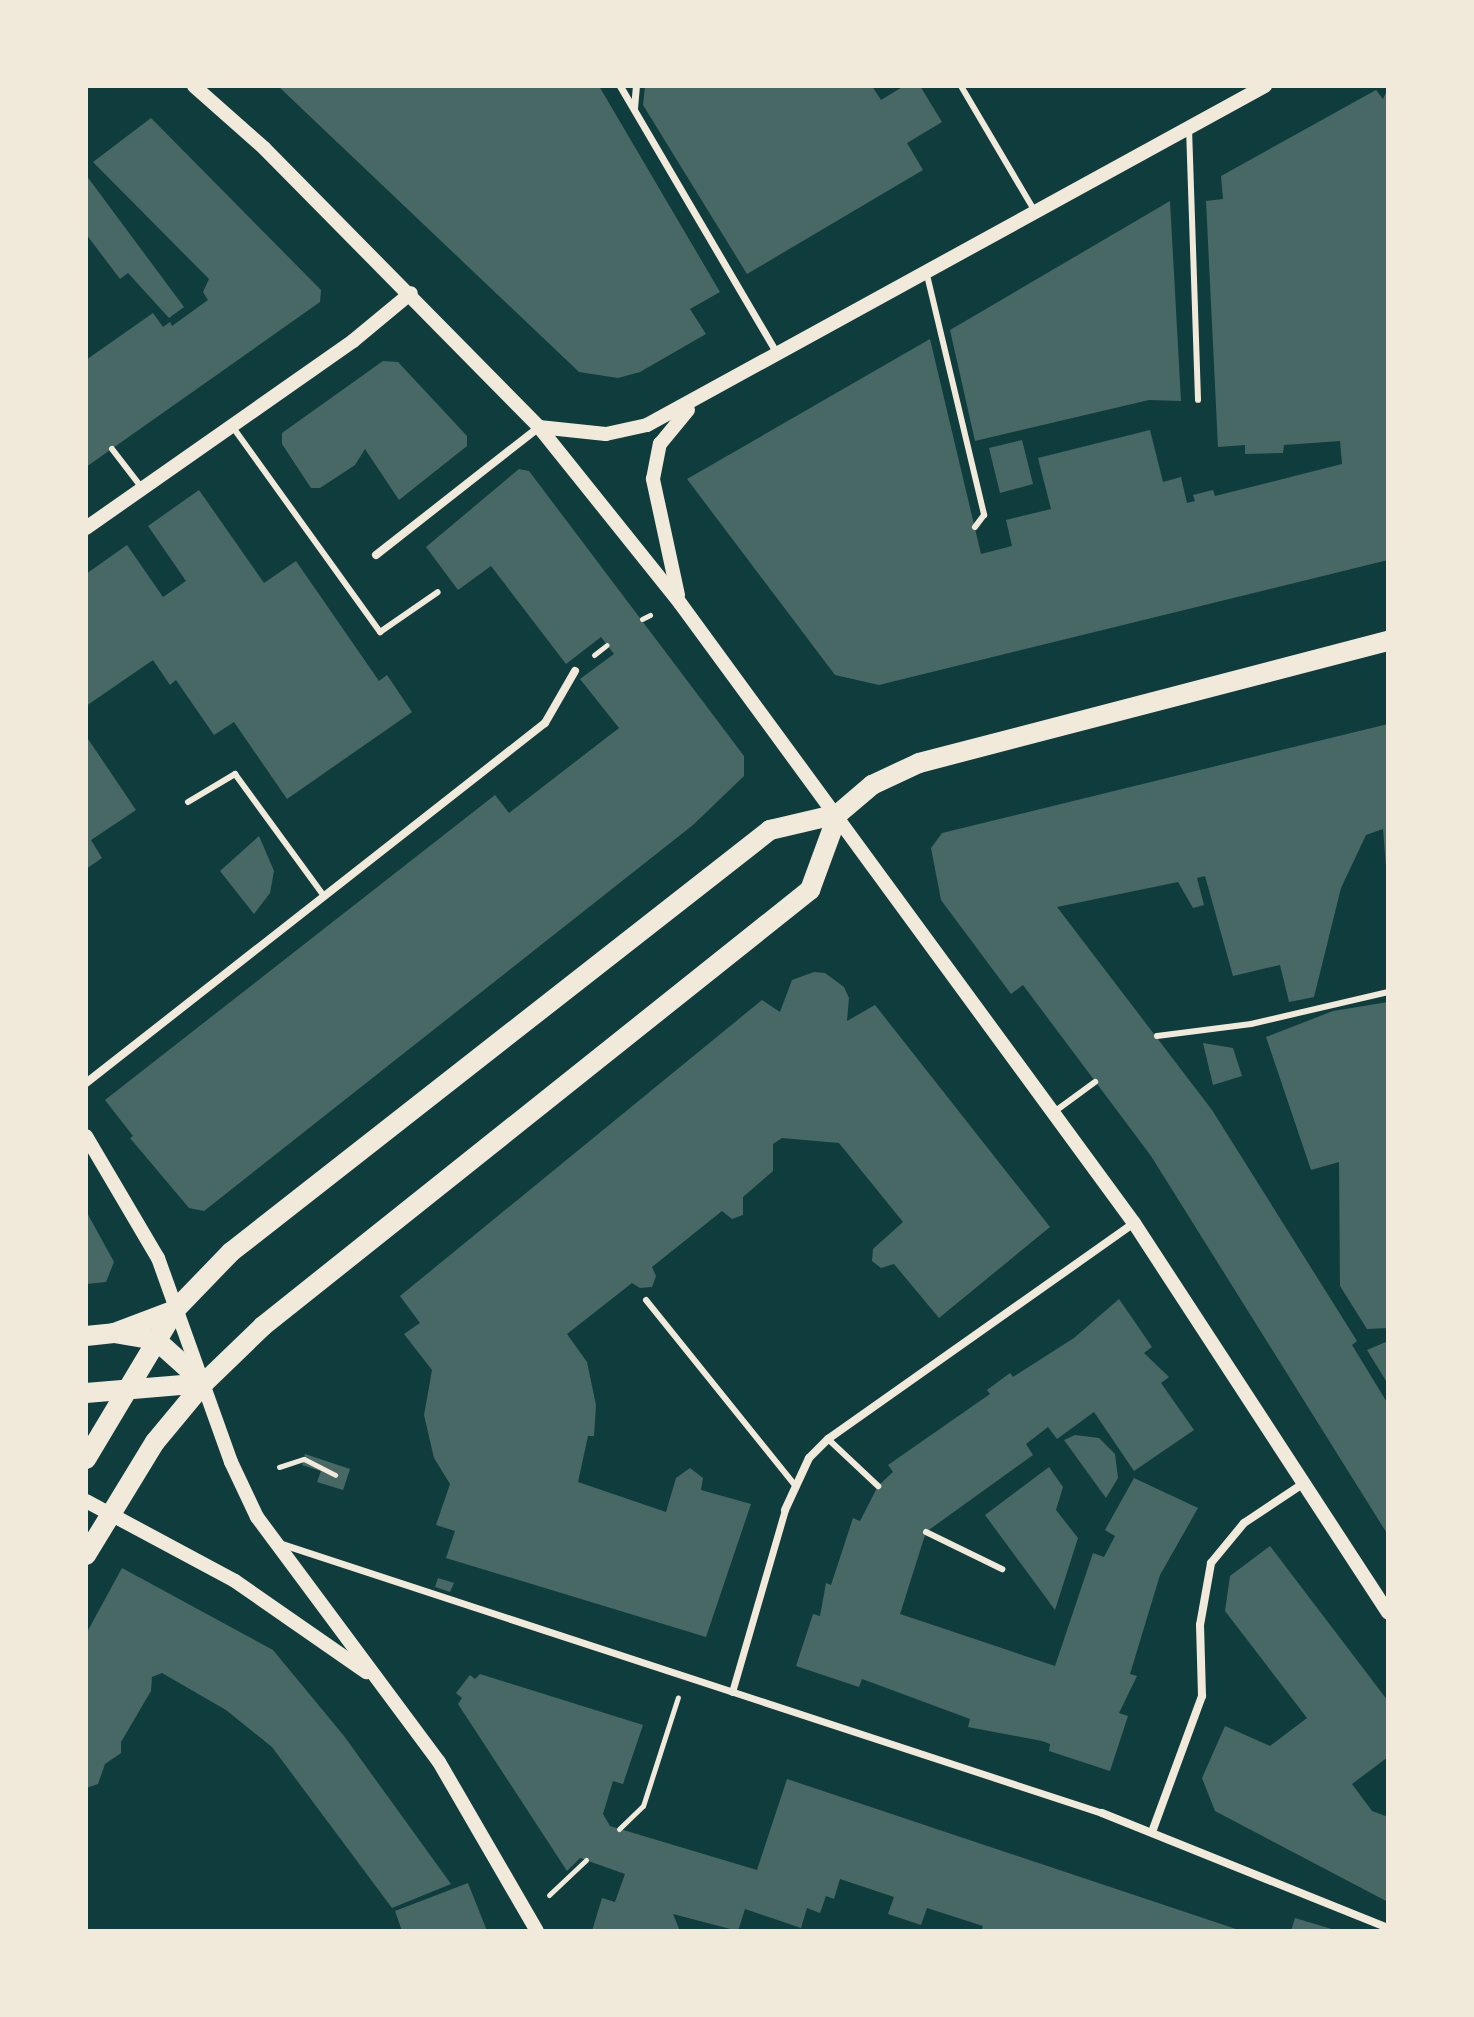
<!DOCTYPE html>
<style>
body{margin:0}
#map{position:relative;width:1474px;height:2017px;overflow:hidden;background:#0f3d3e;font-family:Montserrat,sans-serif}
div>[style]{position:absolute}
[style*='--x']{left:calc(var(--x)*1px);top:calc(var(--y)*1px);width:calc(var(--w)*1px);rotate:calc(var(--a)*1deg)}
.building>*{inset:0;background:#486865}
.path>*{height:5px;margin:-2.5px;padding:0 2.5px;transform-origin:2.5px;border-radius:2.5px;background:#f1e9da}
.service>*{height:6px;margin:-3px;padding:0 3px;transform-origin:3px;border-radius:3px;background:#f1e9da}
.pedestrian>*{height:7px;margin:-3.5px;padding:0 3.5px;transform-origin:3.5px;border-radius:3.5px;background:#f1e9da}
.minor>*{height:8px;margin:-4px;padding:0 4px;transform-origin:4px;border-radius:4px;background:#f1e9da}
.tertiary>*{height:14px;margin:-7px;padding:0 7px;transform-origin:7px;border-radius:7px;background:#f1e9da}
.primary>*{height:20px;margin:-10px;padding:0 10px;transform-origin:10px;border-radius:10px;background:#f1e9da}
span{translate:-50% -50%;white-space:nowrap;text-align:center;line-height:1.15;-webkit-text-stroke:7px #f1e9da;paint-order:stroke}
.frame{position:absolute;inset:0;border:88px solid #f1e9da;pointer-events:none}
</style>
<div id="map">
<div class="building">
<div style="clip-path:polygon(278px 86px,599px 86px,720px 292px,690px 309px,706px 334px,640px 372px,618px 378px,579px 372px)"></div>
<div style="clip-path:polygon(645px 86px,872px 86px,881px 100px,904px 86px,920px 86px,942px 122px,907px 143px,923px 170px,747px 274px,643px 105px)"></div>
<div style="clip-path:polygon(1388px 88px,1388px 560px,879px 685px,835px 675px,687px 479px,930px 339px,981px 554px,1012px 546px,1006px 520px,1051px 509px,1038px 458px,1150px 430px,1163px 482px,1181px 477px,1187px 503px,1195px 501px,1193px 495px,1213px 490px,1215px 496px,1342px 464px,1340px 441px,1284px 445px,1283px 453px,1245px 454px,1245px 445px,1218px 447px,1206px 201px,1223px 199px,1221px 176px,1376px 90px,1383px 99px)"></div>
<div style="clip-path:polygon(151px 118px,321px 290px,320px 302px,86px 467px,86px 360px,153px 313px,163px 327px,170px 322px,172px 326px,208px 300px,203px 292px,209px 279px,93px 162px)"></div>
<div style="clip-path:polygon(86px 175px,184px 307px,169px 318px,128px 273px,120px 279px,86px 234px)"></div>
<div style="clip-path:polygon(1170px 201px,1181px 401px,1149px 400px,975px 441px,950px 330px)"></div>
<div style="clip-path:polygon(383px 361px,398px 362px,467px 436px,467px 446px,399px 500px,365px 449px,355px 465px,320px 488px,311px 488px,282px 444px,282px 433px)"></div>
<div style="clip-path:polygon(1022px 440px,1033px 484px,1000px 493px,989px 448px)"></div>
<div style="clip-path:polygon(519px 469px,529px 471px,744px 756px,744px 776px,693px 825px,204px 1211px,189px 1208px,130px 1138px,133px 1136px,105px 1100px,495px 795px,509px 813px,619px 728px,580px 679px,614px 654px,601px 637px,566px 664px,491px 566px,458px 590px,426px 547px)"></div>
<div style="clip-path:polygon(199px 490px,264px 583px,296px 561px,379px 681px,387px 675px,412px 712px,287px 799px,234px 722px,214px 735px,176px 680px,170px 685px,153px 660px,86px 706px,86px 574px,127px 545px,163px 597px,186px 581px,148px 526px)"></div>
<div style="clip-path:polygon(1388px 724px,1388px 891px,1383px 829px,1366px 835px,1341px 888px,1314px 997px,1289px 1002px,1280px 965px,1233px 976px,1205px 876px,1197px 878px,1204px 905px,1193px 908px,1178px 882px,1057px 907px,1212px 1110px,1357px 1341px,1352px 1345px,1388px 1404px,1388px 1535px,1151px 1156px,1023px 985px,1011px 994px,941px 900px,931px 848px,942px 833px)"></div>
<div style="clip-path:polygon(86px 736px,136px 810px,91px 840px,102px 858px,86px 869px)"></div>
<div style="clip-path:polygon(259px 836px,274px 871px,270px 893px,254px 914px,220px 871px)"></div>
<div style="clip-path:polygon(814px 972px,825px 973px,844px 987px,849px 998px,847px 1021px,875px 1005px,1050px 1227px,939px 1318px,894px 1264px,881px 1268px,872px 1261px,873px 1249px,903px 1222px,839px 1143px,782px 1138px,773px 1144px,773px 1171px,743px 1197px,743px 1215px,732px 1219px,722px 1211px,652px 1267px,656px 1276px,652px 1287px,640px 1288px,632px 1283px,567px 1334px,587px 1362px,596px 1405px,594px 1436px,588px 1436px,578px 1482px,666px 1512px,676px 1478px,690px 1468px,703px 1478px,701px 1490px,751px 1504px,706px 1637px,446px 1558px,455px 1531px,436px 1525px,450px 1484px,434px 1458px,424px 1415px,432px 1370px,404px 1334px,420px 1323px,400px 1296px,762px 1000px,780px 1012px,792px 980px)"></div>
<div style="clip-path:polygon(1388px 1002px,1388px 1328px,1367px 1329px,1340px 1286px,1339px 1162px,1311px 1170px,1266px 1037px,1333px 1011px)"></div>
<div style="clip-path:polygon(1203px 1043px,1233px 1048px,1242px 1076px,1213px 1085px)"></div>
<div style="clip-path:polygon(86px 1211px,114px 1262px,106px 1282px,86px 1284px)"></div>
<div style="clip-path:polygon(1119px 1299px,1152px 1347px,1144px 1353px,1169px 1377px,1161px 1383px,1194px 1430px,1134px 1471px,1094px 1412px,1057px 1439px,1048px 1427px,1026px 1444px,1033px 1455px,926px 1532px,900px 1614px,1055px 1666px,1093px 1553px,1104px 1557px,1115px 1536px,1105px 1530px,1134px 1478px,1198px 1508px,1160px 1575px,1130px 1674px,1137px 1676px,1119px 1713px,1128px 1716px,1110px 1771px,1049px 1751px,1050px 1744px,1042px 1741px,968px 1727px,970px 1719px,873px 1683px,862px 1679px,859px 1687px,796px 1666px,813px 1614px,820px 1616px,826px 1583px,831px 1585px,853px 1518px,860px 1521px,878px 1486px,893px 1472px,888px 1465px,990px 1394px,987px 1390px,1010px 1373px,1013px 1377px,1074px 1338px)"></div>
<div style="clip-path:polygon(1388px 1341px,1388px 1384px,1367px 1350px)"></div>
<div style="clip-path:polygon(1075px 1435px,1099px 1438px,1115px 1454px,1118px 1478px,1106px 1498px,1064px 1440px)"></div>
<div style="clip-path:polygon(305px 1454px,350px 1469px,343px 1490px,317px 1482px,321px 1471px,302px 1465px)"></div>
<div style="clip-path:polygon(1049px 1467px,1063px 1487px,1056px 1510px,1078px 1538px,1055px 1610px,985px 1515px)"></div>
<div style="clip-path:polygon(1270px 1546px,1388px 1701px,1388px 1757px,1352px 1784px,1372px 1811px,1388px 1817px,1388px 1902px,1215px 1811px,1202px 1778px,1225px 1726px,1270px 1746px,1307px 1718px,1225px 1611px,1230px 1576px)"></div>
<div style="clip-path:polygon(122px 1568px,273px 1650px,344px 1736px,451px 1884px,392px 1908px,272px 1747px,226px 1710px,162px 1673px,152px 1677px,151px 1691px,121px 1742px,121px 1753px,105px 1764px,98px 1784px,86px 1788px,86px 1634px)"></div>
<div style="clip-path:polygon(438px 1578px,454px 1583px,450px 1592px,435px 1587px)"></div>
<div style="clip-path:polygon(480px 1674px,643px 1725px,623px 1784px,613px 1781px,603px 1814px,610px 1826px,757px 1870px,787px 1779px,1242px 1931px,981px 1931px,983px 1926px,927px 1908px,921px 1925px,888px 1914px,894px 1897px,840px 1879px,834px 1899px,826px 1896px,820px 1913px,807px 1908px,801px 1928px,745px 1909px,738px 1931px,673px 1914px,680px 1931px,592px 1931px,602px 1898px,615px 1902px,625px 1874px,580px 1858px,567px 1871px,458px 1704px,462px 1698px,456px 1693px,470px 1675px,475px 1679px)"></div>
<div style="clip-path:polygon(468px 1883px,487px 1931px,402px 1931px,395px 1911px)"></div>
<div style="clip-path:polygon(1295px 1918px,1335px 1930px,1335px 1931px,1291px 1931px)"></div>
</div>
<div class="path">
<div style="--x:642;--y:619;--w:9;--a:-27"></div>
<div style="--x:594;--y:655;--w:16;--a:-38"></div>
<div style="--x:279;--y:1467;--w:26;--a:-18"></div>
<div style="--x:304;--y:1459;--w:35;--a:27"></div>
<div style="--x:619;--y:1829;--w:33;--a:-44"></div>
<div style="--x:643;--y:1806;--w:114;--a:-72.2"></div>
<div style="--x:549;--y:1895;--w:51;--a:-43.4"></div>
</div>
<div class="service">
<div style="--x:961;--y:86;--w:144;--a:59.5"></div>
<div style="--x:1189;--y:128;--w:272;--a:88.1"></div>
<div style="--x:927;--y:275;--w:247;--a:76.6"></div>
<div style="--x:984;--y:515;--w:15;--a:127"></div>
<div style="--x:232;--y:426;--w:254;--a:54.3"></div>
<div style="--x:380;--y:632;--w:70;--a:-34.6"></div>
<div style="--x:112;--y:449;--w:49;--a:52.4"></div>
<div style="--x:188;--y:802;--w:55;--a:-30.8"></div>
<div style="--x:235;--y:774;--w:151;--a:53.9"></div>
<div style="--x:1157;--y:1036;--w:95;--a:-7.3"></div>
<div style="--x:1251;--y:1024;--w:141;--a:-13.1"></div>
<div style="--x:1054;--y:1112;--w:51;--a:-36.2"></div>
<div style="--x:646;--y:1300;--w:236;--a:51.2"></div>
<div style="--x:828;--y:1439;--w:69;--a:43.2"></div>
<div style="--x:926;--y:1532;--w:85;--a:26"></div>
</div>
<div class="pedestrian">
<div style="--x:620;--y:86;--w:311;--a:59.6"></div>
<div style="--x:634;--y:108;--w:22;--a:-85"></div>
<div style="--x:279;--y:1543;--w:866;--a:18.16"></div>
<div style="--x:732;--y:1692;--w:190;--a:-73.8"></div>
</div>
<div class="minor">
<div style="--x:376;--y:555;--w:207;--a:-38.1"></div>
<div style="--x:86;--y:1083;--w:583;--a:-38.11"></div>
<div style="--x:545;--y:723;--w:60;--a:-60"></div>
<div style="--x:785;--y:1510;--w:57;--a:-65.2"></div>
<div style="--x:809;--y:1458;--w:27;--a:-45"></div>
<div style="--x:828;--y:1439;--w:375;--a:-35.2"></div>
<div style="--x:1102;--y:1813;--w:308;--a:21.9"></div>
<div style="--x:1152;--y:1832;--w:145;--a:-69.8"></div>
<div style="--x:1202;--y:1696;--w:71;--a:-91.6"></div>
<div style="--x:1200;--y:1625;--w:63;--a:-79.9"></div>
<div style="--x:1211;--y:1563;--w:52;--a:-50.5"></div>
<div style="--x:1244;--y:1523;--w:72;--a:-33.7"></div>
</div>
<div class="tertiary">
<div style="--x:194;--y:86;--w:94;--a:41.5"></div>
<div style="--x:264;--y:148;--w:392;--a:45.4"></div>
<div style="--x:539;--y:427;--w:226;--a:51.3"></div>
<div style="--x:680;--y:603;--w:768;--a:53.79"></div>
<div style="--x:1134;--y:1223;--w:465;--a:56.9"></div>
<div style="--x:539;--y:427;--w:67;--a:6"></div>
<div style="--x:606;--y:434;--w:42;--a:-12.4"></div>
<div style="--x:647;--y:425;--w:705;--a:-28.75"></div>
<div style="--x:86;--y:528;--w:326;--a:-35"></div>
<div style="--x:353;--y:341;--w:75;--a:-39.6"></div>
<div style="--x:678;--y:595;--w:119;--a:-102.2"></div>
<div style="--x:653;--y:479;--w:36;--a:-79"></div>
<div style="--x:660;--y:444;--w:44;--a:-50.5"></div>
<div style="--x:86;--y:1136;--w:142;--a:59.5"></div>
<div style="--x:158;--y:1258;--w:217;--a:70.3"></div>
<div style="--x:231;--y:1462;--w:61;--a:64.7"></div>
<div style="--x:257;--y:1517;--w:305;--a:53.4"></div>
<div style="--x:439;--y:1762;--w:195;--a:59.9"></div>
<div style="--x:86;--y:1501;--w:169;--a:28.2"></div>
<div style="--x:235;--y:1581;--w:160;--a:34.8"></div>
</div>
<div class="primary">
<div style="--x:114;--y:1333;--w:43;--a:9.5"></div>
<div style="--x:156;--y:1340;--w:64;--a:41.9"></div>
<div style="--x:86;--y:1336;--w:28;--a:-6"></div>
<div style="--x:114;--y:1333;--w:65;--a:-20.7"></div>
<div style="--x:86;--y:1393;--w:118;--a:-4.8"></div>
<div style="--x:86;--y:1459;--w:174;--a:-59.1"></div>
<div style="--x:175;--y:1310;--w:81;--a:-46"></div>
<div style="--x:231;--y:1252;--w:685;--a:-38.06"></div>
<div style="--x:770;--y:830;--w:70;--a:-13.2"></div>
<div style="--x:838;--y:814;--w:45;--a:-40.5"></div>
<div style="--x:872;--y:785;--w:52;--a:-25.1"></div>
<div style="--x:919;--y:763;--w:485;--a:-14.6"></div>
<div style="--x:86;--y:1555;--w:132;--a:-58.6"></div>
<div style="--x:155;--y:1442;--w:77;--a:-50.3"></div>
<div style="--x:204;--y:1383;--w:82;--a:-44"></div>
<div style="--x:263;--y:1326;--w:700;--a:-38.56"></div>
<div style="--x:810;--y:890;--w:81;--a:-69.8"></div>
</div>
<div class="frame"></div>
</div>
